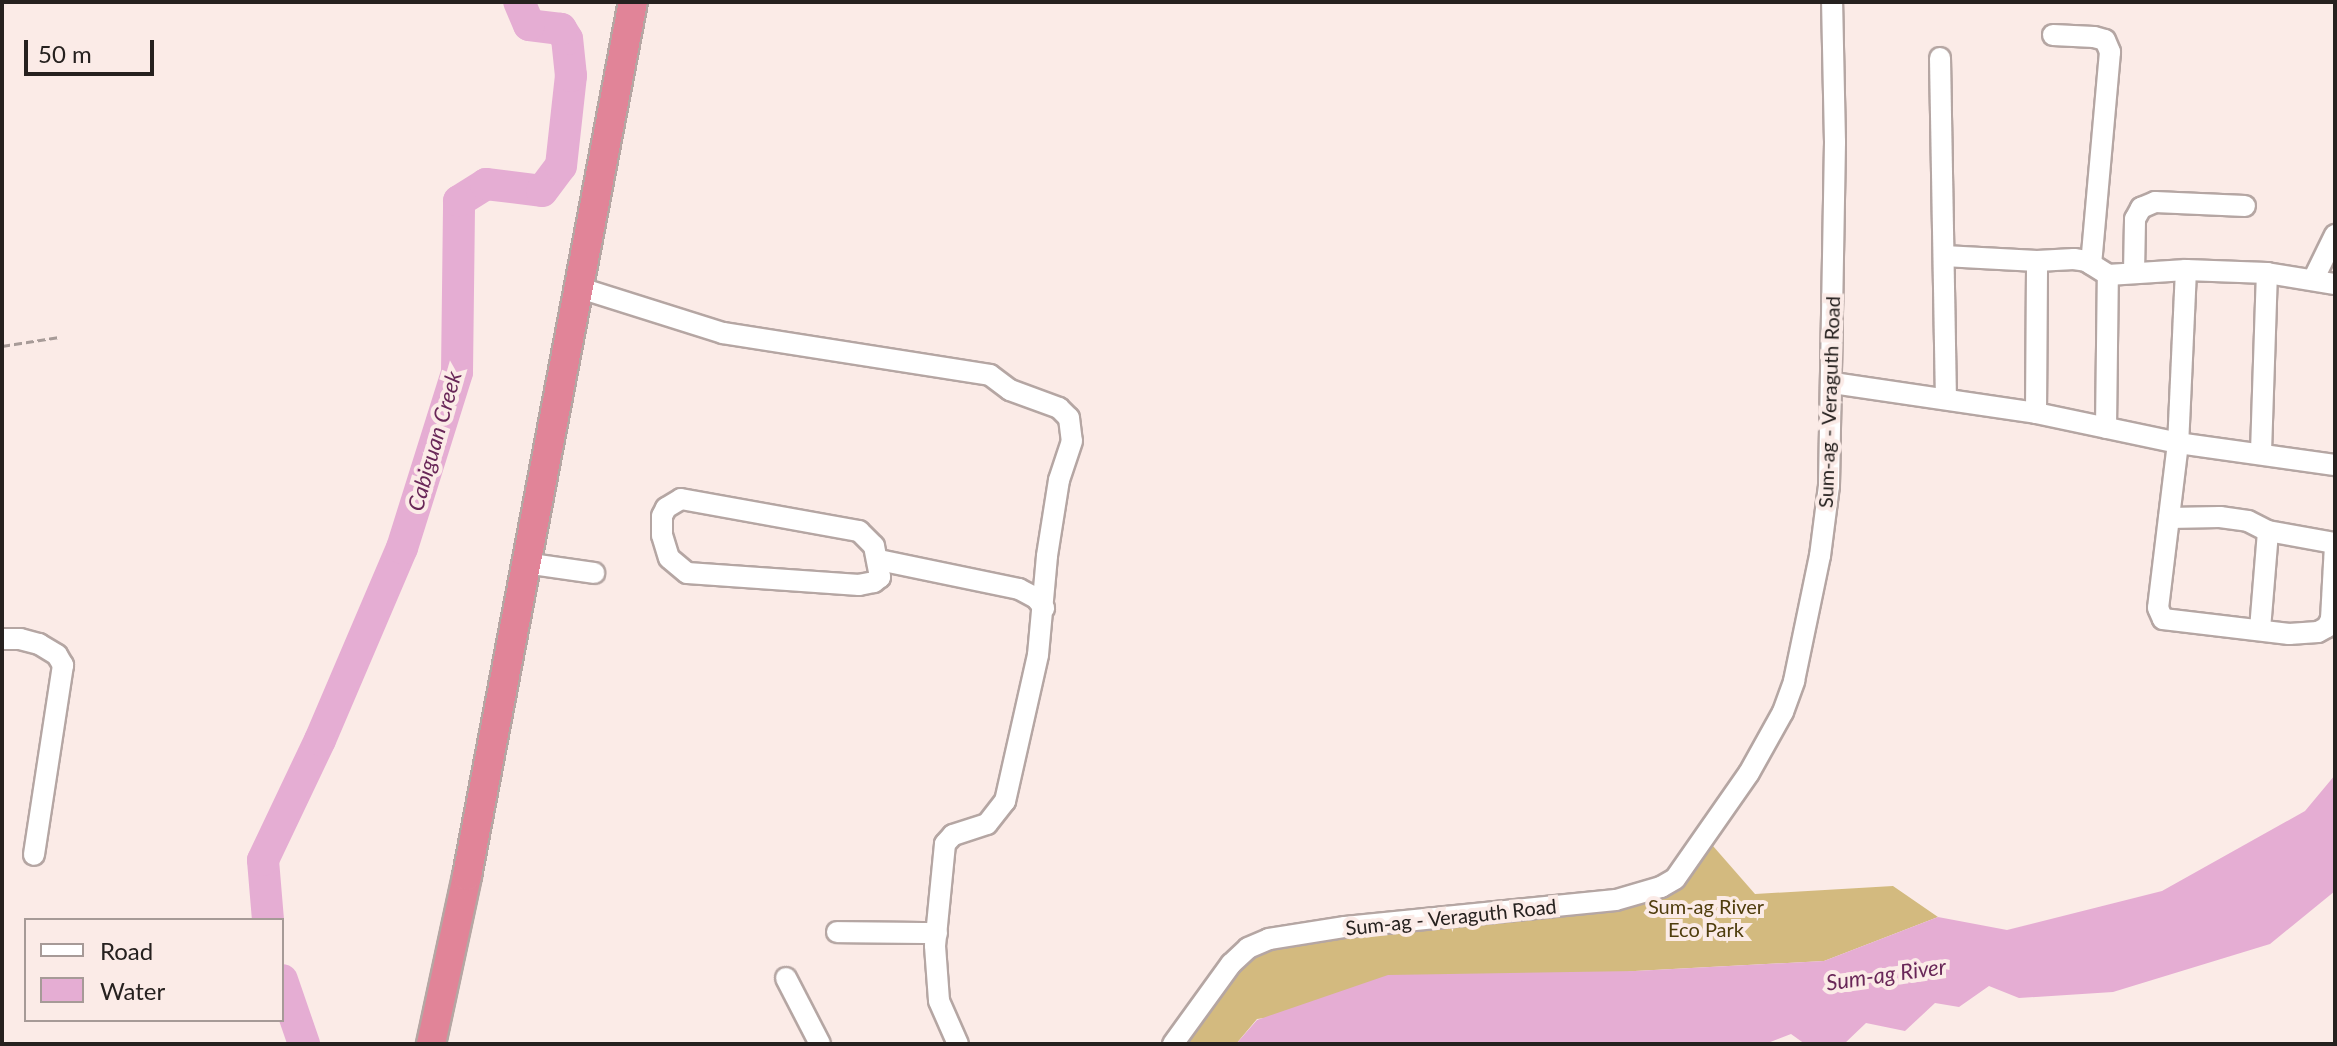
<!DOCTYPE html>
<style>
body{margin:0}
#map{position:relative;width:2337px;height:1046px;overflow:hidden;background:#fbebe7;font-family:Lato,sans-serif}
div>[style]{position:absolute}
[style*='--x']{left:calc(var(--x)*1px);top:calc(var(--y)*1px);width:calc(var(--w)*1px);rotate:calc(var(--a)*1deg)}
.forest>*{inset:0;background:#d3ba7f}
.water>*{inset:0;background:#e5add3}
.river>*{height:32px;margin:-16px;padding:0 16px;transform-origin:16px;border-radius:16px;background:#e5add3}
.path>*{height:3px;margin-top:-1.5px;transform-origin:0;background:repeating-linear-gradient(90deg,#a79b98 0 8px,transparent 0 12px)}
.roads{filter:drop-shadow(2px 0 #b5a6a3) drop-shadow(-2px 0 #b5a6a3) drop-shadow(0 2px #b5a6a3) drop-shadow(0 -2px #b5a6a3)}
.minor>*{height:20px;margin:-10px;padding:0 10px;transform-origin:10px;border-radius:10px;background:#fff}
.highway>*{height:28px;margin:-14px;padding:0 14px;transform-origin:14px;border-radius:14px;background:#e18498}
span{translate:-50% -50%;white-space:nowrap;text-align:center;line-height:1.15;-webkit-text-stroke:8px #fbebe7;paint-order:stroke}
.street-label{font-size:20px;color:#26211f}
.park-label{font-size:20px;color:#4f3d0d}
.water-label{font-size:22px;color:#692758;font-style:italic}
.frame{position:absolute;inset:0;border:4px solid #26211f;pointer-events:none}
.legend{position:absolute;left:24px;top:918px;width:260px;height:104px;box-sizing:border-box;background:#fbebe7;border:2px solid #a69a97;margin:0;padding:10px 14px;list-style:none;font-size:24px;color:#26211f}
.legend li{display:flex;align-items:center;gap:16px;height:40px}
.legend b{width:40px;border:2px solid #a69a97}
.scale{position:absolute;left:24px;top:40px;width:130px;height:36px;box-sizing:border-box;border:4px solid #26211f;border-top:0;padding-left:10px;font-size:24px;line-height:28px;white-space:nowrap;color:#26211f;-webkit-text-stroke:6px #fbebe7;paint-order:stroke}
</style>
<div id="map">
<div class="forest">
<div style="clip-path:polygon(1706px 838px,1755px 894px,1893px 886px,1938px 917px,1824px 961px,1635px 971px,1257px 1019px,1236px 1044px,1173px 1044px,1248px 948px,1643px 894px)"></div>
</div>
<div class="water">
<div style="clip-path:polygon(2335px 775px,2335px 891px,2270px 944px,2113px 992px,2019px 998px,1989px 986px,1959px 1007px,1935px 1003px,1905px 1031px,1866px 1023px,1844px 1044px,1805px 1044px,1791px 1034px,1765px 1044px,1236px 1044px,1257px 1020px,1388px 975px,1635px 971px,1824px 961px,1938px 917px,2007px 930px,2162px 891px,2305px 811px)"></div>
</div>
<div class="river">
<div style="--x:268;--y:920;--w:60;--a:-94.8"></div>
<div style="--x:263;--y:860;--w:133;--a:-64.6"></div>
<div style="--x:320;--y:740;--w:209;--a:-66.9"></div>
<div style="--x:402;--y:548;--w:184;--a:-72.6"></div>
<div style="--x:457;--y:372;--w:171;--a:-89.3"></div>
<div style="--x:459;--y:201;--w:32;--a:-32"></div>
<div style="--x:486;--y:184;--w:56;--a:7.1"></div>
<div style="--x:542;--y:191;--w:31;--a:-53"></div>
<div style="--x:561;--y:166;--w:91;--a:-83.7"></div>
<div style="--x:571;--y:76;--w:37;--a:-96"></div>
<div style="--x:567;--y:39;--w:12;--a:-121"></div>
<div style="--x:561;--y:29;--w:32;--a:-173"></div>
<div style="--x:529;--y:25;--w:25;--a:-113"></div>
<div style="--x:282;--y:980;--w:68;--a:71"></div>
</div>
<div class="path">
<div style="--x:2;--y:346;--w:58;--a:-9"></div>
</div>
<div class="roads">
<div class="minor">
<div style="--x:2053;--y:35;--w:41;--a:2.8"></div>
<div style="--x:2094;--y:37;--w:11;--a:15"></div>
<div style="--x:2105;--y:40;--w:13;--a:67"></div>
<div style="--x:2110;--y:52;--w:213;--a:95.1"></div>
<div style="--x:1940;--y:58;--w:339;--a:89"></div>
<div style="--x:1944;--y:256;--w:93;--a:3.1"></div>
<div style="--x:2037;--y:261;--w:37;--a:-3"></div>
<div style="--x:2074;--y:259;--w:12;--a:9"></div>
<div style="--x:2086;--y:261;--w:26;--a:32"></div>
<div style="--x:2108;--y:275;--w:78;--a:-3.7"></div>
<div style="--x:2186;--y:270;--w:81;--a:2.1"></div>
<div style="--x:2267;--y:273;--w:69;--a:9.2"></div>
<div style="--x:2186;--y:270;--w:173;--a:92.6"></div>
<div style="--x:2178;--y:443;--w:159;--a:8"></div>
<div style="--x:2134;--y:273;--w:54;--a:-88.9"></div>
<div style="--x:2135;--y:219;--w:13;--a:-61"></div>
<div style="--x:2141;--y:208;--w:15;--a:-23"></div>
<div style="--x:2155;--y:202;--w:90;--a:2.5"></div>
<div style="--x:2314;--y:278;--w:48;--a:-64"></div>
<div style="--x:577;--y:287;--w:153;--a:17.5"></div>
<div style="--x:723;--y:333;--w:270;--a:8.9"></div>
<div style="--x:990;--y:375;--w:25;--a:37"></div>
<div style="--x:1010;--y:390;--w:52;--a:20.2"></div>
<div style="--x:1059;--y:408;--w:14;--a:45"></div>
<div style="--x:1069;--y:418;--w:23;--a:83"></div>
<div style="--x:1072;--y:441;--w:41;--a:108.4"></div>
<div style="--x:1059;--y:480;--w:77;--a:99"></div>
<div style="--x:1047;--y:556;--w:99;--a:95.2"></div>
<div style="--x:1038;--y:655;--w:150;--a:102.7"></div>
<div style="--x:1005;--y:801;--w:29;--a:128"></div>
<div style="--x:987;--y:824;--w:36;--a:162"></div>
<div style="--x:953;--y:835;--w:12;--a:132"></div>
<div style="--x:945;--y:844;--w:102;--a:95.6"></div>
<div style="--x:935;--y:946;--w:55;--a:85.8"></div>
<div style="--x:939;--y:1001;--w:47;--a:66.2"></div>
<div style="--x:1833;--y:383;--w:205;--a:8.4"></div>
<div style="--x:2036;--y:413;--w:145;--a:11.9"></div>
<div style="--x:2178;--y:443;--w:166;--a:96.9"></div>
<div style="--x:2158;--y:608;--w:12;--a:66"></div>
<div style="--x:2163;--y:619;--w:127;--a:6.8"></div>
<div style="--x:2289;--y:634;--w:29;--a:-4"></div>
<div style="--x:2318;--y:632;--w:10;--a:-29"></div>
<div style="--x:2327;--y:627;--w:9;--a:-63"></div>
<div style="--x:2331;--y:619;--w:75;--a:-86.9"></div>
<div style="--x:2036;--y:413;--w:152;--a:-89.6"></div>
<div style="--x:2106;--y:428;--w:153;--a:-89.3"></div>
<div style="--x:2261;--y:452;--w:179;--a:-88.1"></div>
<div style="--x:681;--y:499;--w:181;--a:10.2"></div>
<div style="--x:859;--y:531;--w:21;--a:45"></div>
<div style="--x:874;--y:546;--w:32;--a:79"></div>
<div style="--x:880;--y:577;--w:8;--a:140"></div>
<div style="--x:874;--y:582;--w:15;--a:169"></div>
<div style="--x:859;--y:585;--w:172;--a:-176"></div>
<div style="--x:687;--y:573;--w:23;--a:-140"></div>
<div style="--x:669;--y:558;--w:24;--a:-107"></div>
<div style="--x:662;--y:535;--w:19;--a:-90"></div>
<div style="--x:662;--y:516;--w:9;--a:-63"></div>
<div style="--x:666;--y:508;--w:17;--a:-31"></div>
<div style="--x:2169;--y:518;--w:51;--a:-1.1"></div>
<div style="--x:2220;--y:517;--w:28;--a:8"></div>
<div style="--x:2248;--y:521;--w:22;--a:27"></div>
<div style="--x:2268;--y:531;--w:68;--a:10.2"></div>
<div style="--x:879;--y:560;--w:143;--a:11.7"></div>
<div style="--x:1019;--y:589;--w:19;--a:28"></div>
<div style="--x:1036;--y:598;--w:13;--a:51"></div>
<div style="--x:525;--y:563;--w:70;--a:8.2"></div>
<div style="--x:2260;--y:629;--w:98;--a:-85.3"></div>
<div style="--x:2;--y:639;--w:18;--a:0"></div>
<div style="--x:20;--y:639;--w:20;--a:15"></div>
<div style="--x:39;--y:644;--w:21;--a:31"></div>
<div style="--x:57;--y:655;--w:12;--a:59"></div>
<div style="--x:63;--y:665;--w:192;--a:98.7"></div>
<div style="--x:837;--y:932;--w:100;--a:0.6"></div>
<div style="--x:786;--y:978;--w:74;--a:62.7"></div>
<div style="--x:1173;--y:1044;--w:99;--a:-54.1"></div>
<div style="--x:1231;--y:964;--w:23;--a:-43"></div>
<div style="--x:1248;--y:948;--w:23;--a:-23"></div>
<div style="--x:1269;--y:939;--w:77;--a:-9"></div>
<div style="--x:1345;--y:927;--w:272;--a:-5.7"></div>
<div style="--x:1616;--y:900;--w:47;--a:-16.1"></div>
<div style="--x:1661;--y:887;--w:16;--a:-30"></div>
<div style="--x:1675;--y:879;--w:129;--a:-55.1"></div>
<div style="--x:1749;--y:773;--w:70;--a:-60.9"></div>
<div style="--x:1783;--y:712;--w:33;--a:-70"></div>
<div style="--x:1794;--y:681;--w:128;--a:-78.3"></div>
<div style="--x:1820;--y:556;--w:71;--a:-82.7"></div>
<div style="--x:1829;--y:486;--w:344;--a:-89"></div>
<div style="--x:1835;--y:142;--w:140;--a:-91.2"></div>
</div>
<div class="highway">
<div style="--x:431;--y:1044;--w:172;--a:-77.9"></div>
<div style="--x:467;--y:876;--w:890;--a:-79.25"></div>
</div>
</div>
<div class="street-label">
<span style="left:1829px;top:402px;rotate:-88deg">Sum-ag - Veraguth Road</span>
<span style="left:1451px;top:917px;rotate:-6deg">Sum-ag - Veraguth Road</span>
</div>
<div class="park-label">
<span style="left:1706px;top:918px">Sum-ag River<br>Eco Park</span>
</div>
<div class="water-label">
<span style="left:434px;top:441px;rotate:-74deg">Cabiguan Creek</span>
<span style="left:1886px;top:974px;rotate:-8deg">Sum-ag River</span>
</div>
<div class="frame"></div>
<ul class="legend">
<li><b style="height:10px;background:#fff"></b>Road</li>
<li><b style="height:22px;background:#e5add3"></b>Water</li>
</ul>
<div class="scale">50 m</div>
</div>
